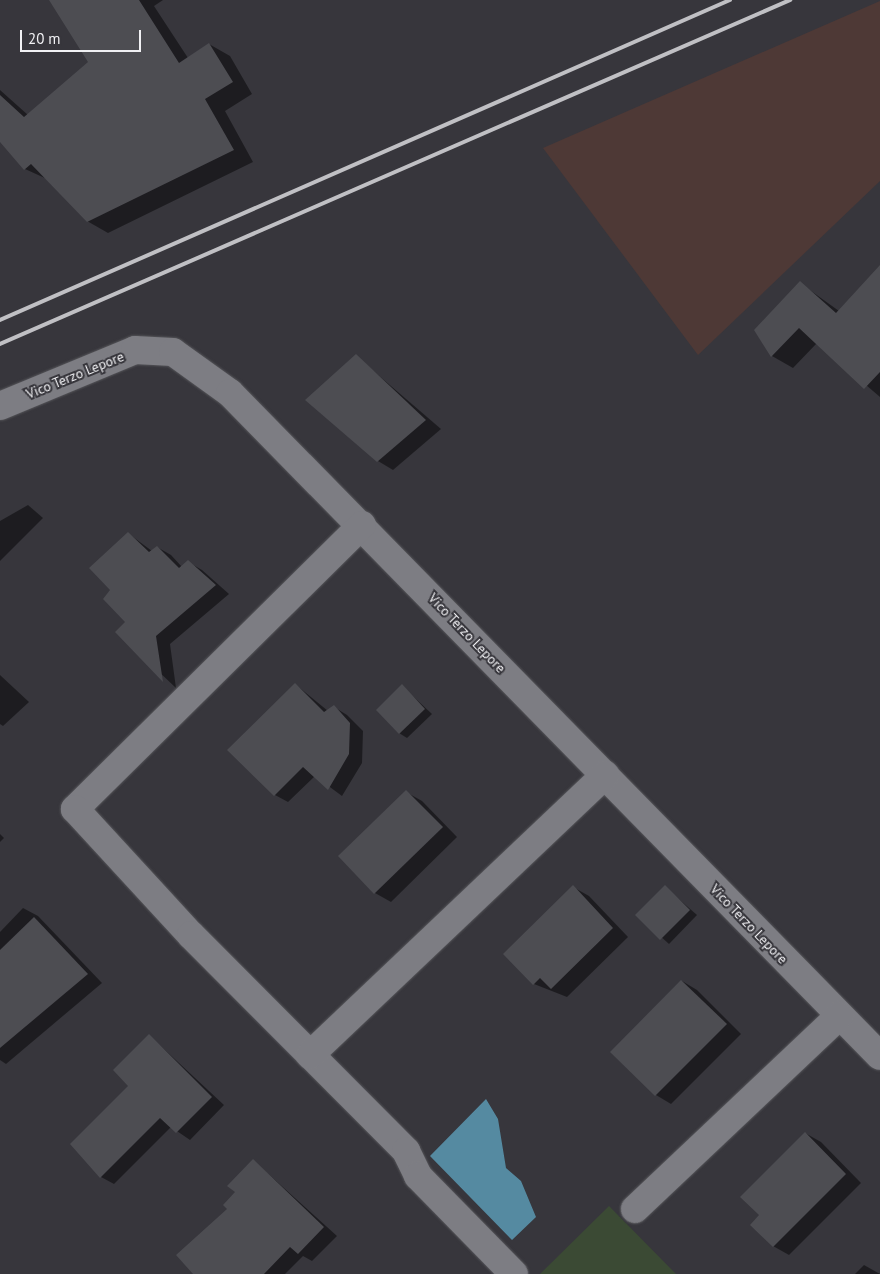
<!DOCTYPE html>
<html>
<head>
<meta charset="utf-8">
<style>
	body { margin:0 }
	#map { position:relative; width:880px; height:1274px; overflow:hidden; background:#37363c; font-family:"PT Sans",sans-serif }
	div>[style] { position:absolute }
	.industrial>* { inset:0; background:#4e3936 }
	.green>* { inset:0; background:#3b4a34 }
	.water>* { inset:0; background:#558aa1 }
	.shadow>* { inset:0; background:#0007 }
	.building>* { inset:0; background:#4d4d52 }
	.roads { filter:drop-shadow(0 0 1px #555559) drop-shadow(0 0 1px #555559) }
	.street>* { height:28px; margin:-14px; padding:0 14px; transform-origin:14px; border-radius:14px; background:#7d7d83 }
	.rail>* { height:4px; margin:-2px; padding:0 2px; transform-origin:2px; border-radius:2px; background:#c0c0c4 }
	span { translate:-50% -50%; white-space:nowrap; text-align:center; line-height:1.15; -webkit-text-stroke:4px #37363c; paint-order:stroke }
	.street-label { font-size:14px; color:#f1f1f4 }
	.scale { position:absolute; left:20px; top:30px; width:121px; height:22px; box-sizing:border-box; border:2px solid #f1f1f4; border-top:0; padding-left:6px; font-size:15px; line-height:18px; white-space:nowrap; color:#f1f1f4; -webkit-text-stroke:4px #37363c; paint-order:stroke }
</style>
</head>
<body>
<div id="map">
	<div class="industrial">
		<div style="clip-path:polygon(880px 1px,880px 181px,698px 355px,543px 148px)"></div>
	</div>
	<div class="green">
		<div style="clip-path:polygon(609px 1206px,676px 1274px,540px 1274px)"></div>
	</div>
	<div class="water">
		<div style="clip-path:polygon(486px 1099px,498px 1119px,506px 1168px,521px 1181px,536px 1217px,512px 1240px,430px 1156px)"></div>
	</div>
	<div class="shadow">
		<div style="clip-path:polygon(66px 0,163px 0,154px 6px,188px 58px,209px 44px,230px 56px,252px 94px,225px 111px,253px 162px,108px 233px,87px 221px,47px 179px,25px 169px,0 140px,0 90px,28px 115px,90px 62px)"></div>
		<div style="clip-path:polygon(880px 267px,880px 397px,817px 343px,793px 368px,772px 356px,800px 283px,839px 311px)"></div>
		<div style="clip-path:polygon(356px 356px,441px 429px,393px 470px,378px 461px)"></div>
		<div style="clip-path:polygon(28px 505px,43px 518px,0 561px,0 521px)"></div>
		<div style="clip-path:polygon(129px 534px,152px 551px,157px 547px,171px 555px,182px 567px,188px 562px,202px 570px,229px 594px,170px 644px,176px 688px,117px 632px,127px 622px,112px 590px)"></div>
		<div style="clip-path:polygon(0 675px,29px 702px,3px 726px,0 724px)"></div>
		<div style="clip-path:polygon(295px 684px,328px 711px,334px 707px,347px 715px,363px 731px,362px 763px,342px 796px,315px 776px,288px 802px,275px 795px)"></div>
		<div style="clip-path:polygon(402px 686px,432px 714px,407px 738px,399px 733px)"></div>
		<div style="clip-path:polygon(406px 792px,422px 801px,457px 837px,391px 902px,375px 893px)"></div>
		<div style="clip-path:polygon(0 834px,4px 838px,0 842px)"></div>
		<div style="clip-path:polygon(573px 887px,589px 896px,628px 937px,567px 997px,534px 984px)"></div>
		<div style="clip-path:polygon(665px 887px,697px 915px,669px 944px,637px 915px)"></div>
		<div style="clip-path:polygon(23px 908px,38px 916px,102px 983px,6px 1064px,0 1060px,0 932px)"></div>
		<div style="clip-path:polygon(682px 981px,697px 990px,741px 1034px,671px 1104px,656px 1095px,612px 1052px)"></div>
		<div style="clip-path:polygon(149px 1035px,224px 1105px,190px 1140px,171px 1127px,114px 1184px,101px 1177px)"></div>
		<div style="clip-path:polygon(805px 1133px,821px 1142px,861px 1183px,789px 1255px,773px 1246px,761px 1215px)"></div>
		<div style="clip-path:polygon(253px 1160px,337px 1236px,312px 1261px,303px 1256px,285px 1274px,195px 1274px)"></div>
		<div style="clip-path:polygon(864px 1265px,880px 1274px,855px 1274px)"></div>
	</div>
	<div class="building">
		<div style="clip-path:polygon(49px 0,139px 0,179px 63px,209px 43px,233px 82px,205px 99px,234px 150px,87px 222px,31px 164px,24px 170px,0 142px,0 95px,24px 117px,88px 62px)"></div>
		<div style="clip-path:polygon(880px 265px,880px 372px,864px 389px,799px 328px,771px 357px,754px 330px,800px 281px,836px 313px)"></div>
		<div style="clip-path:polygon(356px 354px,426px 420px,377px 462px,305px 400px)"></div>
		<div style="clip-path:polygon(128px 532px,149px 552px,157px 546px,179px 568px,188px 560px,216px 585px,156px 636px,163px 682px,115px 632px,125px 622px,103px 599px,110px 590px,89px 568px)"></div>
		<div style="clip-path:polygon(295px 683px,324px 712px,334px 705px,350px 723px,349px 754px,328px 790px,303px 767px,274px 796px,227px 750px)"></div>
		<div style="clip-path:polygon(402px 684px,425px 709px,399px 734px,376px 710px)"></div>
		<div style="clip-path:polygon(406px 790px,443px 827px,374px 894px,338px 856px)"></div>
		<div style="clip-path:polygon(573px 885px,613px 928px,551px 989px,540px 978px,533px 985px,503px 954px)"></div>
		<div style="clip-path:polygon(665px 885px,690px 910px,660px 940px,635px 915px)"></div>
		<div style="clip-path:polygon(34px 917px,88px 974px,0 1048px,0 950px)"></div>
		<div style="clip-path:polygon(681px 980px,727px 1024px,655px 1096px,610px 1052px)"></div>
		<div style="clip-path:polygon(149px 1034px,212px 1097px,176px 1133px,160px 1118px,100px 1178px,70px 1144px,128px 1086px,113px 1070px)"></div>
		<div style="clip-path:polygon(805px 1132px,846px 1174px,773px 1247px,750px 1225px,759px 1215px,740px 1197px)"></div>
		<div style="clip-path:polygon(253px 1159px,324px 1227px,298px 1254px,290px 1247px,264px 1274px,193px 1274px,176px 1255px,227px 1209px,223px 1205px,235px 1192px,227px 1186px)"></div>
	</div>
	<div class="roads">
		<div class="street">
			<div style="left:0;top:406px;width:146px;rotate:-22.5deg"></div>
			<div style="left:135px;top:350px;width:38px;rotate:3deg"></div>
			<div style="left:173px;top:352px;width:70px;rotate:35.7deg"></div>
			<div style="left:230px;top:393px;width:928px;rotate:45.57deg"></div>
			<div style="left:362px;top:525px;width:404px;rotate:135.3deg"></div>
			<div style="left:75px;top:809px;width:171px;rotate:47.4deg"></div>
			<div style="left:191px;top:935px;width:305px;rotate:45.1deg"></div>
			<div style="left:406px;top:1151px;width:28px;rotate:64deg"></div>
			<div style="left:418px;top:1176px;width:137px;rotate:45.6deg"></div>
			<div style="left:310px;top:1055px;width:407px;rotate:-43.5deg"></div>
			<div style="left:635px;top:1209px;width:281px;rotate:-43.4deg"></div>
		</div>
	</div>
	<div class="rail">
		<div style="left:0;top:320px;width:797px;rotate:-23.67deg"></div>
		<div style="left:0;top:344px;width:862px;rotate:-23.53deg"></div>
	</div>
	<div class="street-label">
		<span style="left:75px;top:375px;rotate:-22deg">Vico Terzo Lepore</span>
		<span style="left:467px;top:633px;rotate:46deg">Vico Terzo Lepore</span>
		<span style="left:749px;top:924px;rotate:46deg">Vico Terzo Lepore</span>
	</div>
	<div class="scale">20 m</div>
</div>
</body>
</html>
